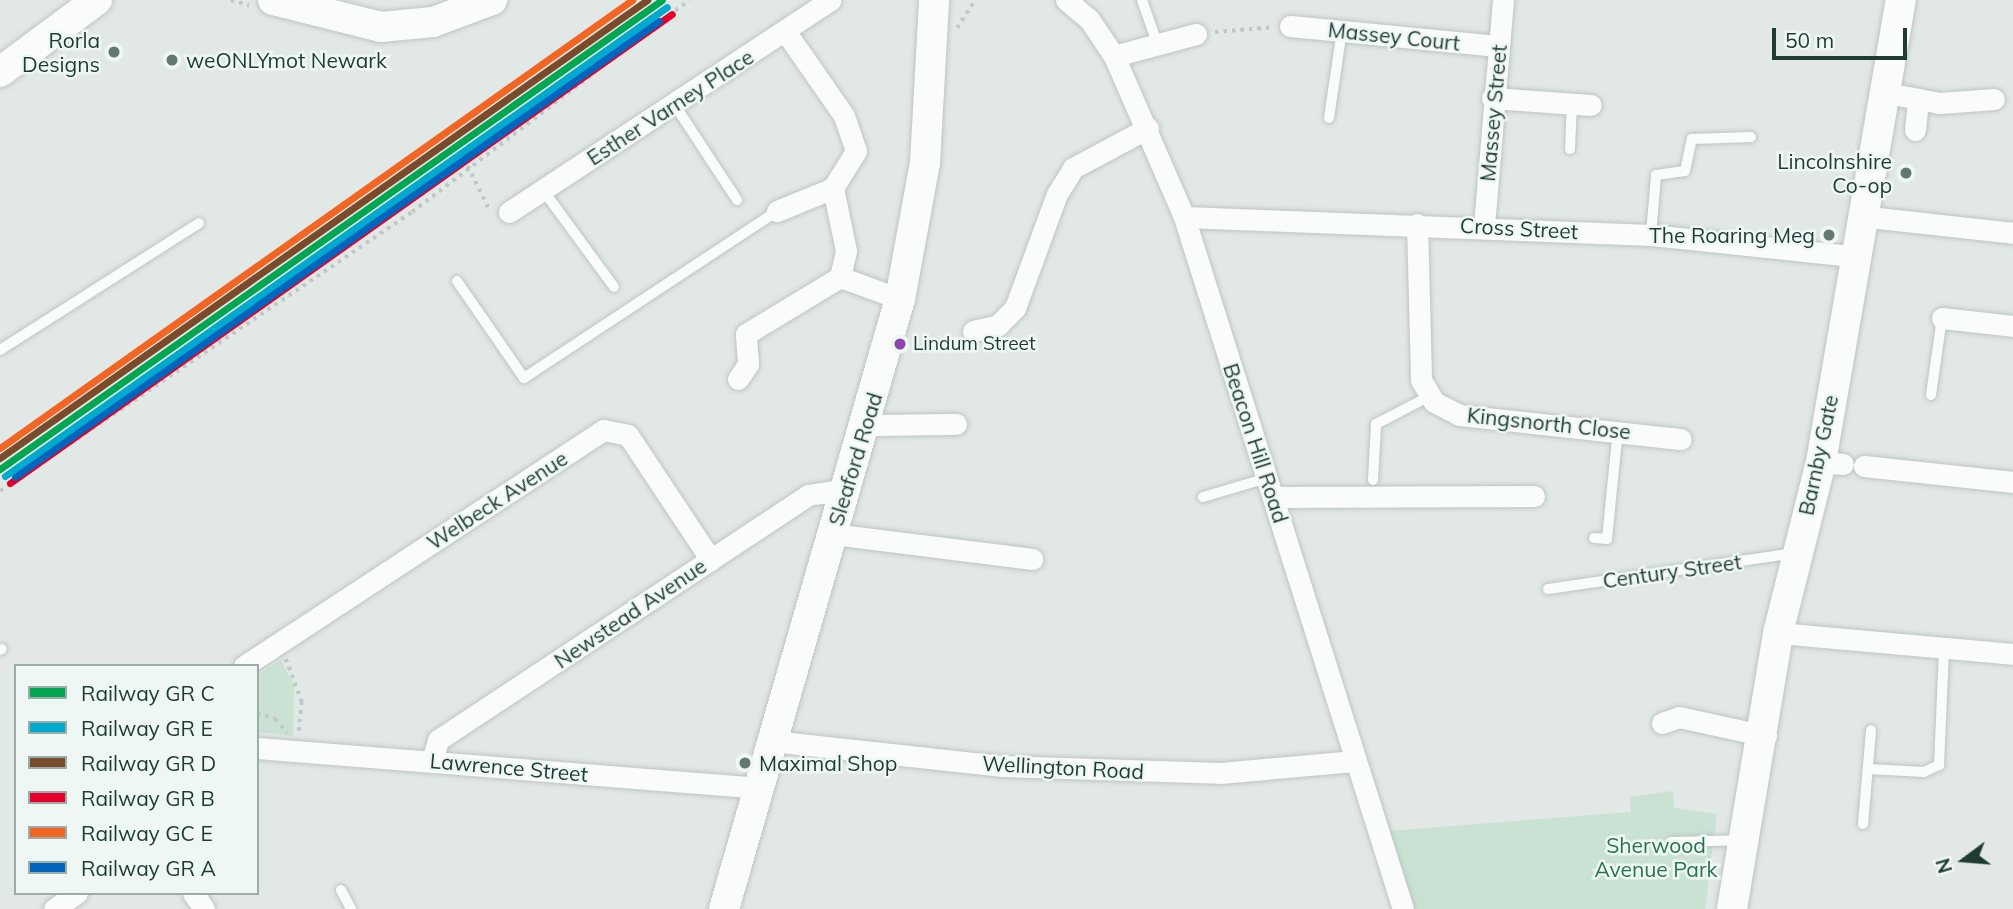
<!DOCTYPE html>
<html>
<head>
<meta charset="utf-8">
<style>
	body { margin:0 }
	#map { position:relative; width:2013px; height:909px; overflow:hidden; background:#e1e8e5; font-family:Mulish,sans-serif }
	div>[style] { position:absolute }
	.green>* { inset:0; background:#c9e2d3 }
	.path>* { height:3.5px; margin-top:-1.75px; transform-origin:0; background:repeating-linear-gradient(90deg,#bfc8c6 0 3.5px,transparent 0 8.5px) }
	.roads { filter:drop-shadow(0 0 2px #bec5c2) drop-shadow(0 0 2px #bec5c2) }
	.lane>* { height:10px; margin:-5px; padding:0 5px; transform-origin:5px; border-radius:5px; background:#fafcfb }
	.street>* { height:21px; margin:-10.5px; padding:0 10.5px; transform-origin:10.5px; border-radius:10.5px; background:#fafcfb }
	.secondary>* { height:30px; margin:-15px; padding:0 15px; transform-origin:15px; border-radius:15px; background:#fafcfb }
	.rail-1>* { height:7px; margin:-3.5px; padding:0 3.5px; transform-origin:3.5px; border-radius:3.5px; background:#00a651 }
	.rail-2>* { height:7px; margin:-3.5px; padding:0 3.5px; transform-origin:3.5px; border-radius:3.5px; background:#00a9ce }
	.rail-3>* { height:7px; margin:-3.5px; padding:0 3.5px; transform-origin:3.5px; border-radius:3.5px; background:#7a4b2a }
	.rail-4>* { height:7px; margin:-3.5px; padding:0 3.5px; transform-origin:3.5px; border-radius:3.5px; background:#e4002b }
	.rail-5>* { height:7px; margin:-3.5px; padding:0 3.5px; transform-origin:3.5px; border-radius:3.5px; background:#f26522 }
	.rail-6>* { height:7px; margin:-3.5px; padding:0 3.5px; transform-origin:3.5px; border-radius:3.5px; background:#0065bd }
	.dots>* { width:19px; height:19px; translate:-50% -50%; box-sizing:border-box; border:4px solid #eff7f4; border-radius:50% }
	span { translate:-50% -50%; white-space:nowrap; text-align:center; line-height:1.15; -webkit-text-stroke:5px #eff7f4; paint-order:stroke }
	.bus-label { font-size:19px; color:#1f3b36 }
	.left { translate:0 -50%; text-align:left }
	.street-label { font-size:21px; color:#1f3b36 }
	.poi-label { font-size:21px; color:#1f3b36 }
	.right { translate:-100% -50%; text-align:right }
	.park-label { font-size:21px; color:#27744c }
	.legend { position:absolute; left:14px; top:664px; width:245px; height:231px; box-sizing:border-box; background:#eff7f4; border:2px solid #9caca8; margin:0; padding:9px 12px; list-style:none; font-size:21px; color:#1f3b36 }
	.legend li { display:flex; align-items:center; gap:14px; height:35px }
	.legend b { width:35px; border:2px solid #9caca8 }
	.north { position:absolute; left:1929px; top:825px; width:70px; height:70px; -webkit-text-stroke:5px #eff7f4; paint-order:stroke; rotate:254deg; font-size:19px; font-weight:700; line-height:28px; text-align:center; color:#1f3b36 }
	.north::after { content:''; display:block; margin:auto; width:24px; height:32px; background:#1f3b36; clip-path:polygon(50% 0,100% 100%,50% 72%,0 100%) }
	.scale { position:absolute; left:1772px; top:28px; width:135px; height:32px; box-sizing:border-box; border:4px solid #1f3b36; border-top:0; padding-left:9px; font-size:21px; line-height:24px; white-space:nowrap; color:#1f3b36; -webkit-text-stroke:5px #eff7f4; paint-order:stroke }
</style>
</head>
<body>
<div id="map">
	<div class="green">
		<div style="clip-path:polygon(281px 660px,294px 685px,293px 736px,257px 732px,257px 676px)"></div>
		<div style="clip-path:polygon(1673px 791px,1674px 808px,1717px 814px,1705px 909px,1415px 909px,1388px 831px,1631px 812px,1630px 797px)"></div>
	</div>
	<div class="path">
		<div style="left:231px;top:0;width:19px;rotate:16deg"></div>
		<div style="left:957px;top:28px;width:33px;rotate:-57deg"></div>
		<div style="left:1215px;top:32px;width:59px;rotate:-4.8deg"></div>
		<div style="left:468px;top:166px;width:50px;rotate:63.9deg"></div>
		<div style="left:0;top:491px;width:498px;rotate:-34.1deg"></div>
		<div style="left:412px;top:212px;width:349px;rotate:-37.4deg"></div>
		<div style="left:286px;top:659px;width:46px;rotate:69.6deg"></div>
		<div style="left:302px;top:702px;width:30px;rotate:96deg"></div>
		<div style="left:257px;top:713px;width:20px;rotate:18deg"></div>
		<div style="left:276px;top:719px;width:18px;rotate:52deg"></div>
	</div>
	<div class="roads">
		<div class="lane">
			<div style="left:1142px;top:0;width:46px;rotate:70.8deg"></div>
			<div style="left:674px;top:104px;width:115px;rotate:56.7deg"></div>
			<div style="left:1329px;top:118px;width:89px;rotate:-81.6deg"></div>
			<div style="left:1570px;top:149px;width:45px;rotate:-87.5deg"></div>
			<div style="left:543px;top:190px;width:120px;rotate:53.8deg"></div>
			<div style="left:1651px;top:235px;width:60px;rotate:-85.2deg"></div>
			<div style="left:1656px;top:175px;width:29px;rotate:-8deg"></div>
			<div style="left:1685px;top:171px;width:33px;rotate:-78deg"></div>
			<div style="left:1692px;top:139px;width:59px;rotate:-1.9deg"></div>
			<div style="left:457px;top:281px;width:118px;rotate:55.4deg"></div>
			<div style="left:524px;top:378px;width:303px;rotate:-33.4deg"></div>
			<div style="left:0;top:350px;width:236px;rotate:-32.5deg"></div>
			<div style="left:1931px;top:395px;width:78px;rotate:-81.9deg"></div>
			<div style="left:1373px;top:480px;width:56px;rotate:-86.9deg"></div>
			<div style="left:1376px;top:424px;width:61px;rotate:-27.4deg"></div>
			<div style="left:1203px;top:497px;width:67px;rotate:-16.5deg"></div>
			<div style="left:1594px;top:538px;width:13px;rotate:4deg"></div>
			<div style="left:1607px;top:539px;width:111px;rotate:-84.3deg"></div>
			<div style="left:1548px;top:589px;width:250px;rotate:-8.3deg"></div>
			<div style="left:0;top:650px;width:2px;rotate:-27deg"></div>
			<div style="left:1869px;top:769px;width:55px;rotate:3.1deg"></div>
			<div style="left:1924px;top:772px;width:17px;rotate:-25deg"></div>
			<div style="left:1939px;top:765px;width:116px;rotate:-87.5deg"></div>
			<div style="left:1863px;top:824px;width:94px;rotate:-85.1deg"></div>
			<div style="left:1671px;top:842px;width:71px;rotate:-1.6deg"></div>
			<div style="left:341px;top:890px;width:21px;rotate:62deg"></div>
		</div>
		<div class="street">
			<div style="left:1066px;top:0;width:30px;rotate:40deg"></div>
			<div style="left:1089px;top:19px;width:45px;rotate:56deg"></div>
			<div style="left:1114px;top:56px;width:176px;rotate:66.5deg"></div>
			<div style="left:1184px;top:217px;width:726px;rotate:72.44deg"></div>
			<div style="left:1290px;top:26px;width:209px;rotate:5.5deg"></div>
			<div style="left:785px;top:31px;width:103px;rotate:55.2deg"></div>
			<div style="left:844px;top:116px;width:37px;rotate:71deg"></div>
			<div style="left:856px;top:151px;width:44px;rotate:121.9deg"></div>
			<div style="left:1114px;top:56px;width:85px;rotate:-15deg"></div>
			<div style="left:1882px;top:92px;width:59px;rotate:10.7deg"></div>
			<div style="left:1940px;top:103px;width:54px;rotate:-4.2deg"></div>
			<div style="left:1492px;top:98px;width:99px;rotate:4deg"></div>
			<div style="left:1915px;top:130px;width:31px;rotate:-84deg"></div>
			<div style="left:777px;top:211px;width:61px;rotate:-22.3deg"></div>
			<div style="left:833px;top:188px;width:64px;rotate:78.3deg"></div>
			<div style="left:846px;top:251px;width:27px;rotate:103deg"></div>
			<div style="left:840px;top:277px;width:64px;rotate:20.1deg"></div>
			<div style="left:509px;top:212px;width:385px;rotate:-33.4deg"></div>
			<div style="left:1860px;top:216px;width:154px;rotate:6.3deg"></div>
			<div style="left:1184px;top:217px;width:467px;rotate:2.2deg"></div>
			<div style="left:1651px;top:235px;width:202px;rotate:6deg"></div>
			<div style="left:1417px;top:224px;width:156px;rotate:88.5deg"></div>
			<div style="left:1421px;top:380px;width:26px;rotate:59deg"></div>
			<div style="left:1434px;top:402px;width:28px;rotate:27deg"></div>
			<div style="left:1459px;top:415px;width:223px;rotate:6.2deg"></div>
			<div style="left:1484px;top:226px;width:227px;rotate:-85.2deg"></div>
			<div style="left:1942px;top:318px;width:71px;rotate:6.4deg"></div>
			<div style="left:973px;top:331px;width:26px;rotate:-13deg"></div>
			<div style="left:998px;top:325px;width:24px;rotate:-45deg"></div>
			<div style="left:1015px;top:308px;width:121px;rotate:-69.8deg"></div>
			<div style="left:1057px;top:194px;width:31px;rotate:-58deg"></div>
			<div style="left:1073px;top:168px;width:85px;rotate:-28.1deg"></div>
			<div style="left:738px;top:379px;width:18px;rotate:-56deg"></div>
			<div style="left:748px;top:364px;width:30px;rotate:-94deg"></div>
			<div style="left:746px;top:334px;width:110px;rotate:-31.2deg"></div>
			<div style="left:868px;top:425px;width:88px;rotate:-0.7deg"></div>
			<div style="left:1821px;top:462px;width:22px;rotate:5deg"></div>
			<div style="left:1864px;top:466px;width:150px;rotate:6.1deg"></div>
			<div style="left:1274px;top:497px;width:260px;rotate:-0.2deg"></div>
			<div style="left:832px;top:534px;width:202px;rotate:7.1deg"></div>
			<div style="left:1778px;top:633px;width:236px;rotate:5.1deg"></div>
			<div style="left:244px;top:666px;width:430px;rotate:-33.3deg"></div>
			<div style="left:603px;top:430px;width:25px;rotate:11deg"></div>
			<div style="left:628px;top:435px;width:150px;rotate:56.4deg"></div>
			<div style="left:1662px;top:723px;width:18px;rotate:-19deg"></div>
			<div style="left:1679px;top:717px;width:89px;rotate:12.3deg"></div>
			<div style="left:772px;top:741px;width:230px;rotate:6.2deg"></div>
			<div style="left:1001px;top:766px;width:219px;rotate:1.8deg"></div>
			<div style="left:1220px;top:773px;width:135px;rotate:-5.1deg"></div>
			<div style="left:257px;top:748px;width:505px;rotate:4.55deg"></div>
			<div style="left:432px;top:761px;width:22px;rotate:-74deg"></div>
			<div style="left:438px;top:740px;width:444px;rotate:-33.5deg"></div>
			<div style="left:808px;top:495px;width:38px;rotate:-9deg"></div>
			<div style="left:193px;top:893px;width:19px;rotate:55deg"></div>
			<div style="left:54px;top:909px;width:28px;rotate:-35deg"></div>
		</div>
		<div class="secondary">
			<div style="left:273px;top:0;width:111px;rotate:14deg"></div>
			<div style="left:381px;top:27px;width:52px;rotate:-5.5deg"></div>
			<div style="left:433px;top:22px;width:63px;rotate:-20.4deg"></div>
			<div style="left:0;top:72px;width:121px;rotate:-36.6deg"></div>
			<div style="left:724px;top:909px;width:635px;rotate:-73.91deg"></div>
			<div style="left:900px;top:299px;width:138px;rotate:-79.6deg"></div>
			<div style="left:925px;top:163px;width:163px;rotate:-86.8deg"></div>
			<div style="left:1732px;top:909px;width:280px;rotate:-80.5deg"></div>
			<div style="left:1778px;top:633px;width:176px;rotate:-75.9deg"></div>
			<div style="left:1821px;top:462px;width:469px;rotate:-80.2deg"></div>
		</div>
	</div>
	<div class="rail-1">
		<div style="left:0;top:469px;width:811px;rotate:-35.32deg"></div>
	</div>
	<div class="rail-2">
		<div style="left:5px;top:476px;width:811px;rotate:-35.32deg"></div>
	</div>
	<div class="rail-3">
		<div style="left:0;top:458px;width:793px;rotate:-35.29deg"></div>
	</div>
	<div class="rail-4">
		<div style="left:10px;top:483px;width:811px;rotate:-35.32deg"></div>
	</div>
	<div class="rail-5">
		<div style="left:0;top:448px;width:775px;rotate:-35.33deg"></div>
	</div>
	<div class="rail-6">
		<div style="left:15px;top:477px;width:789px;rotate:-35.3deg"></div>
	</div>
	<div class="dots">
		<div style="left:114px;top:52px;background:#637873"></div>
		<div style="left:172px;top:60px;background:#637873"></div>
		<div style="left:1906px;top:173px;background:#637873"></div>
		<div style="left:1829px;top:235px;background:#637873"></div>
		<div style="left:900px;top:344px;background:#8e44ad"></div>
		<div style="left:745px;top:763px;background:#637873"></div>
	</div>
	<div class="bus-label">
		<span class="left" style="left:913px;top:344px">Lindum Street</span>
	</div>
	<div class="street-label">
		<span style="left:1394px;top:36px;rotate:6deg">Massey Court</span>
		<span style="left:670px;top:107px;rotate:-33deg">Esther Varney Place</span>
		<span style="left:1493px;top:113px;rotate:-85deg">Massey Street</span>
		<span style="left:1519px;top:228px;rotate:3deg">Cross Street</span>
		<span style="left:1549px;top:423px;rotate:6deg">Kingsnorth Close</span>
		<span style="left:1256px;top:443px;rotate:72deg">Beacon Hill Road</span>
		<span style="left:1818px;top:455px;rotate:-78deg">Barnby Gate</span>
		<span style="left:855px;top:459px;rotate:-73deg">Sleaford Road</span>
		<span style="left:497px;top:500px;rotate:-33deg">Welbeck Avenue</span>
		<span style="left:1672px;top:571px;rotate:-8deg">Century Street</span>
		<span style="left:630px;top:613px;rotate:-34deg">Newstead Avenue</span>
		<span style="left:509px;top:767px;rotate:5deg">Lawrence Street</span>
		<span style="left:1063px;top:767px;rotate:3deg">Wellington Road</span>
	</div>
	<div class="poi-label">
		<span class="right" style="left:100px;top:52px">Rorla<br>Designs</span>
		<span class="left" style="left:186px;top:60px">weONLYmot Newark</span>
		<span class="right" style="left:1892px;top:173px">Lincolnshire<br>Co-op</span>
		<span class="right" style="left:1815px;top:235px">The Roaring Meg</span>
		<span class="left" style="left:759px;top:763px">Maximal Shop</span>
	</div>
	<div class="park-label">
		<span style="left:1656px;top:857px">Sherwood<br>Avenue Park</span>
	</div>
	<ul class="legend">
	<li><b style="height:9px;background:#00a651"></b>Railway GR C</li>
	<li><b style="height:9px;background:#00a9ce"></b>Railway GR E</li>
	<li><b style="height:9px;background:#7a4b2a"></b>Railway GR D</li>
	<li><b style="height:9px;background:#e4002b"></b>Railway GR B</li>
	<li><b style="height:9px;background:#f26522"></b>Railway GC E</li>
	<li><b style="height:9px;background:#0065bd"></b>Railway GR A</li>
	</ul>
	<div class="north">N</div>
	<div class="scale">50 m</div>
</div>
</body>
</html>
